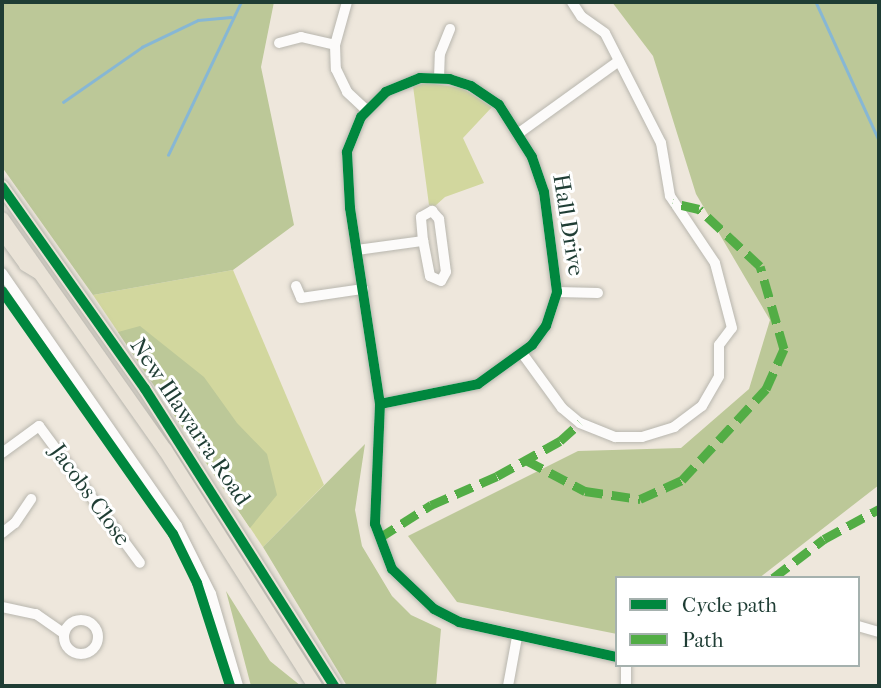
<!DOCTYPE html>
<html>
<head>
<meta charset="utf-8">
<style>
	body { margin:0 }
	#map { position:relative; width:881px; height:688px; overflow:hidden; background:#eee7dc; font-family:"IM FELL French Canon",serif }
	div>[style] { position:absolute }
	.green>* { inset:0; background:#d2d79e }
	.forest>* { inset:0; background:#bcc898 }
	.stream>* { height:2.5px; margin:-1.25px; padding:0 1.25px; transform-origin:1.25px; border-radius:1.25px; background:#87b7d4 }
	.roads { filter:drop-shadow(0 0 2px #b8b6ae) drop-shadow(0 0 2px #b8b6ae) }
	.minor>* { height:10px; margin:-5px; padding:0 5px; transform-origin:5px; border-radius:5px; background:#fcfbfa }
	.minor>.ring { margin:-5px; padding:0; box-sizing:content-box; background:none; border:10px solid #fcfbfa; border-radius:50% }
	.major>* { height:12px; margin:-6px; padding:0 6px; transform-origin:6px; border-radius:6px; background:#eae3d7 }
	.highway>* { height:14px; margin:-7px; padding:0 7px; transform-origin:7px; border-radius:7px; background:#eae3d7 }
	.quiet>* { height:9px; margin-top:-4.5px; transform-origin:0; background:repeating-linear-gradient(90deg,#52ad45 0 18px,transparent 0 27px) }
	.cycleway>* { height:10px; margin:-5px; padding:0 5px; transform-origin:5px; border-radius:5px; background:#00873e }
	span { translate:-50% -50%; white-space:nowrap; text-align:center; line-height:1.15; -webkit-text-stroke:6px #fff; paint-order:stroke }
	.street-label { font-size:23px; color:#1f3d34 }
	.frame { position:absolute; inset:0; border:4px solid #1f3d34; pointer-events:none }
	.legend { position:absolute; left:615px; top:576px; width:245px; height:91px; box-sizing:border-box; background:#fff; border:2px solid #a5b1ae; margin:0; padding:9px 12px; list-style:none; font-size:21px; color:#1f3d34 }
	.legend li { display:flex; align-items:center; gap:14px; height:35px }
	.legend b { width:35px; border:2px solid #a5b1ae }
</style>
</head>
<body>
<div id="map">
	<div class="green">
		<div style="clip-path:polygon(427px 83px,462px 88px,492px 107px,463px 138px,484px 183px,445px 197px,435px 206px,429px 205px,413px 86px)"></div>
		<div style="clip-path:polygon(233px 270px,324px 485px,263px 547px,93px 295px)"></div>
	</div>
	<div class="forest">
		<div style="clip-path:polygon(2px 2px,274px 2px,261px 67px,294px 225px,233px 270px,93px 295px,2px 167px)"></div>
		<div style="clip-path:polygon(612px 2px,879px 2px,879px 485px,759px 578px,617px 578px,617px 634px,457px 602px,408px 536px,578px 451px,681px 448px,749px 389px,770px 320px,696px 194px,653px 56px)"></div>
		<div style="clip-path:polygon(140px 326px,204px 377px,237px 423px,267px 454px,277px 495px,250px 528px,118px 332px)"></div>
		<div style="clip-path:polygon(365px 444px,355px 510px,362px 546px,392px 596px,411px 615px,441px 629px,436px 686px,347px 686px,263px 547px)"></div>
		<div style="clip-path:polygon(226px 591px,270px 661px,301px 686px,251px 686px)"></div>
	</div>
	<div class="stream">
		<div style="left:816px;top:2px;width:152px;rotate:65.5deg"></div>
		<div style="left:63px;top:102px;width:96px;rotate:-34.8deg"></div>
		<div style="left:142px;top:47px;width:62px;rotate:-25.7deg"></div>
		<div style="left:198px;top:20px;width:33px;rotate:-5deg"></div>
		<div style="left:168px;top:155px;width:170px;rotate:-64.5deg"></div>
	</div>
	<div class="roads">
		<div class="minor">
			<div style="left:347px;top:2px;width:45px;rotate:105.6deg"></div>
			<div style="left:335px;top:45px;width:24px;rotate:88deg"></div>
			<div style="left:336px;top:69px;width:25px;rotate:64deg"></div>
			<div style="left:347px;top:92px;width:26px;rotate:43deg"></div>
			<div style="left:279px;top:43px;width:23px;rotate:-15deg"></div>
			<div style="left:301px;top:37px;width:35px;rotate:13deg"></div>
			<div style="left:439px;top:78px;width:24px;rotate:-88deg"></div>
			<div style="left:440px;top:54px;width:27px;rotate:-68deg"></div>
			<div style="left:519px;top:133px;width:123px;rotate:-35.8deg"></div>
			<div style="left:357px;top:250px;width:67px;rotate:-7.8deg"></div>
			<div style="left:423px;top:241px;width:24px;rotate:-95deg"></div>
			<div style="left:421px;top:217px;width:13px;rotate:-29deg"></div>
			<div style="left:432px;top:211px;width:11px;rotate:49deg"></div>
			<div style="left:439px;top:219px;width:53px;rotate:82.5deg"></div>
			<div style="left:446px;top:272px;width:10px;rotate:119deg"></div>
			<div style="left:441px;top:281px;width:12px;rotate:-156deg"></div>
			<div style="left:430px;top:276px;width:36px;rotate:-101deg"></div>
			<div style="left:2px;top:273px;width:308px;rotate:55.3deg"></div>
			<div style="left:177px;top:526px;width:76px;rotate:63.4deg"></div>
			<div style="left:211px;top:594px;width:96px;rotate:73.6deg"></div>
			<div style="left:296px;top:286px;width:13px;rotate:67deg"></div>
			<div style="left:301px;top:298px;width:63px;rotate:-8.3deg"></div>
			<div style="left:557px;top:292px;width:41px;rotate:1.4deg"></div>
			<div style="left:522px;top:353px;width:68px;rotate:54deg"></div>
			<div style="left:562px;top:408px;width:23px;rotate:40deg"></div>
			<div style="left:580px;top:423px;width:38px;rotate:22deg"></div>
			<div style="left:615px;top:437px;width:27px"></div>
			<div style="left:642px;top:437px;width:34px;rotate:-17deg"></div>
			<div style="left:674px;top:427px;width:35px;rotate:-37deg"></div>
			<div style="left:702px;top:406px;width:34px;rotate:-60deg"></div>
			<div style="left:719px;top:376px;width:31px;rotate:-90deg"></div>
			<div style="left:719px;top:345px;width:21px;rotate:-53deg"></div>
			<div style="left:732px;top:328px;width:67px;rotate:-104.7deg"></div>
			<div style="left:715px;top:263px;width:81px;rotate:-123.9deg"></div>
			<div style="left:670px;top:196px;width:54px;rotate:-99.6deg"></div>
			<div style="left:661px;top:143px;width:123px;rotate:-117deg"></div>
			<div style="left:605px;top:33px;width:29px;rotate:-145deg"></div>
			<div style="left:581px;top:16px;width:17px;rotate:-123deg"></div>
			<div style="left:380px;top:404px;width:100px;rotate:-11.5deg"></div>
			<div style="left:478px;top:384px;width:67px;rotate:-35.8deg"></div>
			<div style="left:532px;top:345px;width:24px;rotate:-54deg"></div>
			<div style="left:546px;top:326px;width:36px;rotate:-72deg"></div>
			<div style="left:557px;top:292px;width:101px;rotate:-97.4deg"></div>
			<div style="left:544px;top:192px;width:37px;rotate:-109deg"></div>
			<div style="left:532px;top:157px;width:62px;rotate:-122.4deg"></div>
			<div style="left:499px;top:105px;width:34px;rotate:-146deg"></div>
			<div style="left:471px;top:86px;width:22px;rotate:-162deg"></div>
			<div style="left:450px;top:79px;width:30px;rotate:-178deg"></div>
			<div style="left:420px;top:78px;width:37px;rotate:158deg"></div>
			<div style="left:386px;top:92px;width:35px;rotate:135deg"></div>
			<div style="left:361px;top:117px;width:38px;rotate:112deg"></div>
			<div style="left:347px;top:152px;width:56px;rotate:86.9deg"></div>
			<div style="left:350px;top:208px;width:198px;rotate:81.3deg"></div>
			<div style="left:380px;top:404px;width:120px;rotate:92.4deg"></div>
			<div style="left:375px;top:524px;width:48px;rotate:69.3deg"></div>
			<div style="left:392px;top:569px;width:58px;rotate:43.6deg"></div>
			<div style="left:434px;top:609px;width:28px;rotate:27deg"></div>
			<div style="left:459px;top:622px;width:162px;rotate:12.5deg"></div>
			<div style="left:2px;top:453px;width:46px;rotate:-36.1deg"></div>
			<div style="left:39px;top:426px;width:170px;rotate:53.6deg"></div>
			<div style="left:2px;top:533px;width:16px;rotate:-38deg"></div>
			<div style="left:15px;top:523px;width:29px;rotate:-56deg"></div>
			<div style="left:2px;top:607px;width:35px;rotate:12deg"></div>
			<div style="left:36px;top:614px;width:33px;rotate:35deg"></div>
			<div class="ring" style="left:64px;top:620px;width:24px;height:24px"></div>
			<div style="left:858px;top:626px;width:22px;rotate:16deg"></div>
			<div style="left:508px;top:686px;width:50px;rotate:-79.6deg"></div>
			<div style="left:626px;top:686px;width:21px;rotate:-90deg"></div>
		</div>
		<div class="major">
			<div style="left:2px;top:233px;width:39px;rotate:54deg"></div>
			<div style="left:25px;top:265px;width:17px;rotate:31deg"></div>
		</div>
		<div class="highway">
			<div style="left:2px;top:187px;width:247px;rotate:54.7deg"></div>
			<div style="left:145px;top:389px;width:352px;rotate:57.5deg"></div>
			<div style="left:2px;top:219px;width:283px;rotate:54.8deg"></div>
			<div style="left:165px;top:450px;width:280px;rotate:57.6deg"></div>
		</div>
	</div>
	<div class="quiet">
		<div style="left:526px;top:460px;width:67px;rotate:27.7deg"></div>
		<div style="left:585px;top:491px;width:56px;rotate:8.3deg"></div>
		<div style="left:640px;top:499px;width:46px;rotate:-24.3deg"></div>
		<div style="left:682px;top:480px;width:124px;rotate:-47.3deg"></div>
		<div style="left:766px;top:389px;width:44px;rotate:-65.8deg"></div>
		<div style="left:784px;top:349px;width:86px;rotate:-106.1deg"></div>
		<div style="left:760px;top:266px;width:83px;rotate:-136.9deg"></div>
		<div style="left:699px;top:209px;width:27px;rotate:-167deg"></div>
		<div style="left:379px;top:538px;width:62px;rotate:-32.4deg"></div>
		<div style="left:431px;top:505px;width:72px;rotate:-23.7deg"></div>
		<div style="left:497px;top:476px;width:72px;rotate:-29.1deg"></div>
		<div style="left:560px;top:441px;width:27px;rotate:-42deg"></div>
		<div style="left:773px;top:578px;width:64px;rotate:-37.4deg"></div>
		<div style="left:824px;top:539px;width:63px;rotate:-28.6deg"></div>
	</div>
	<div class="cycleway">
		<div style="left:2px;top:187px;width:247px;rotate:54.7deg"></div>
		<div style="left:145px;top:389px;width:352px;rotate:57.5deg"></div>
		<div style="left:2px;top:291px;width:297px;rotate:54.9deg"></div>
		<div style="left:173px;top:534px;width:55px;rotate:63.9deg"></div>
		<div style="left:197px;top:583px;width:108px;rotate:72.2deg"></div>
		<div style="left:380px;top:404px;width:100px;rotate:-11.5deg"></div>
		<div style="left:478px;top:384px;width:67px;rotate:-35.8deg"></div>
		<div style="left:532px;top:345px;width:24px;rotate:-54deg"></div>
		<div style="left:546px;top:326px;width:36px;rotate:-72deg"></div>
		<div style="left:557px;top:292px;width:101px;rotate:-97.4deg"></div>
		<div style="left:544px;top:192px;width:37px;rotate:-109deg"></div>
		<div style="left:532px;top:157px;width:62px;rotate:-122.4deg"></div>
		<div style="left:499px;top:105px;width:34px;rotate:-146deg"></div>
		<div style="left:471px;top:86px;width:22px;rotate:-162deg"></div>
		<div style="left:450px;top:79px;width:30px;rotate:-178deg"></div>
		<div style="left:420px;top:78px;width:37px;rotate:158deg"></div>
		<div style="left:386px;top:92px;width:35px;rotate:135deg"></div>
		<div style="left:361px;top:117px;width:38px;rotate:112deg"></div>
		<div style="left:347px;top:152px;width:56px;rotate:86.9deg"></div>
		<div style="left:350px;top:208px;width:198px;rotate:81.3deg"></div>
		<div style="left:380px;top:404px;width:120px;rotate:92.4deg"></div>
		<div style="left:375px;top:524px;width:48px;rotate:69.3deg"></div>
		<div style="left:392px;top:569px;width:58px;rotate:43.6deg"></div>
		<div style="left:434px;top:609px;width:28px;rotate:27deg"></div>
		<div style="left:459px;top:622px;width:162px;rotate:12.5deg"></div>
	</div>
	<div class="street-label">
		<span style="left:568px;top:225px;rotate:81deg">Hall Drive</span>
		<span style="left:190px;top:422px;rotate:56deg">New Illawarra Road</span>
		<span style="left:90px;top:495px;rotate:54deg">Jacobs Close</span>
	</div>
	<div class="frame"></div>
	<ul class="legend">
	<li><b style="height:9px;background:#00873e"></b>Cycle path</li>
	<li><b style="height:9px;background:#52ad45"></b>Path</li>
	</ul>
</div>
</body>
</html>
